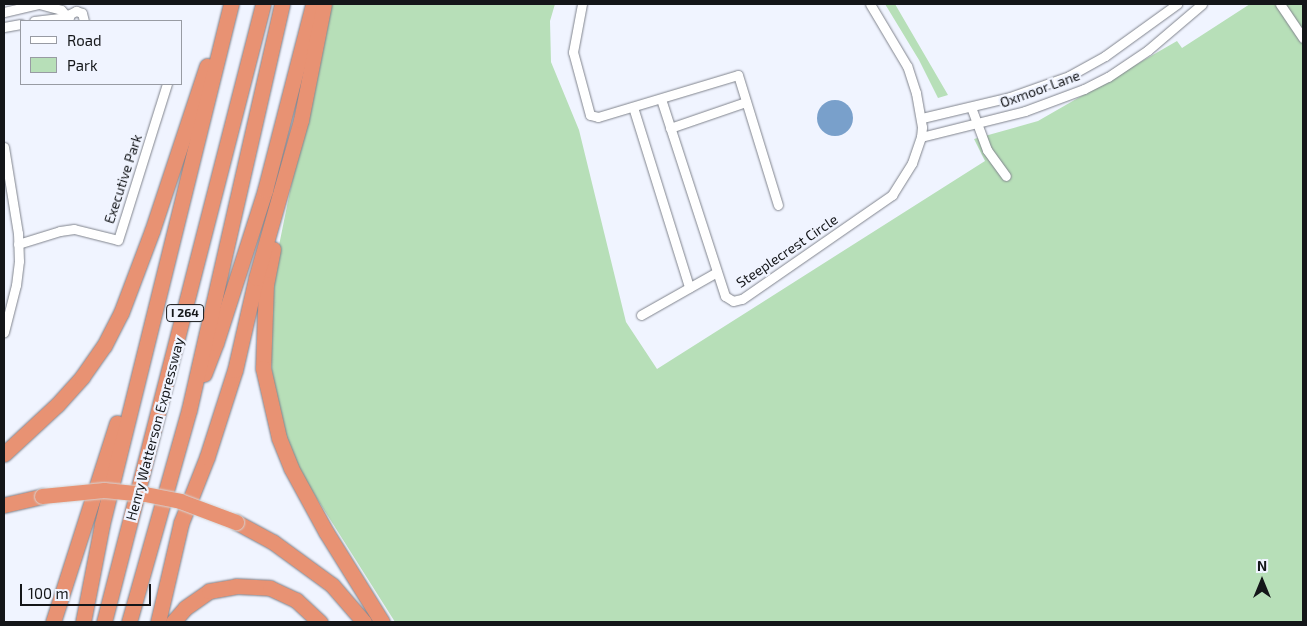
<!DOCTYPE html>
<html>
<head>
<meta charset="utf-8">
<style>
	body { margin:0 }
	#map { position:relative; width:1307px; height:626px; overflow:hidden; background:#f0f4ff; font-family:"Exo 2",sans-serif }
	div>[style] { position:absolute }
	.green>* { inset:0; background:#b7dfb8 }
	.water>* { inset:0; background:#79a0cb }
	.round { border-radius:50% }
	.roads { filter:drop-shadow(0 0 1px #80848d) drop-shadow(0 0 1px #80848d) }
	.minor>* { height:9px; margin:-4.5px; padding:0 4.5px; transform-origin:4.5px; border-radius:4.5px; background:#fff }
	.motorway>* { height:15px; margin:-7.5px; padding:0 7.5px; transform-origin:7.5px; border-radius:7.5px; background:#e89273 }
	.bridges { filter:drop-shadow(0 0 1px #d5d5d6) drop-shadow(0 0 1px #d5d5d6) }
	.motorway-bridge>* { height:15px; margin:-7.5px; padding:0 7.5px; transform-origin:7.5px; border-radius:7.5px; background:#e89273 }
	span { translate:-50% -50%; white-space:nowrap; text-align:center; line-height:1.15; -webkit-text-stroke:4.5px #f0f4ff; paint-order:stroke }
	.shield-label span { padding:1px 4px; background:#f0f4ff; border:1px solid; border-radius:4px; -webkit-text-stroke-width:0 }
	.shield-label { font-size:12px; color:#141619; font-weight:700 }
	.street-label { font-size:14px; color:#141619 }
	.frame { position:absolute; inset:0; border:5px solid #141619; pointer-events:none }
	.legend { position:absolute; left:20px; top:20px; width:162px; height:65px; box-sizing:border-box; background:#f0f4ff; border:1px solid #989ba3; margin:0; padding:6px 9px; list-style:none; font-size:15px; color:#141619 }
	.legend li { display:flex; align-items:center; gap:10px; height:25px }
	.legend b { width:25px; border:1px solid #989ba3 }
	.north { position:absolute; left:1237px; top:556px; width:50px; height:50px; -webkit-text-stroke:4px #f0f4ff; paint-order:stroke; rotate:0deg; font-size:14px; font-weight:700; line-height:20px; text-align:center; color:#141619 }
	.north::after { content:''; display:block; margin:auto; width:18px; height:22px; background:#141619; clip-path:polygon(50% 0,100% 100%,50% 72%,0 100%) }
	.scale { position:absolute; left:20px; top:584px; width:131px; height:22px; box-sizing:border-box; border:2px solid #141619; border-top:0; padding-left:6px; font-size:15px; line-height:18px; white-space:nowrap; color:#141619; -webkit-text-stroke:4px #f0f4ff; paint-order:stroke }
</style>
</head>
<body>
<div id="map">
	<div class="green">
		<div style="clip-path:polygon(328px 4px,555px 4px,550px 21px,551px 62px,579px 130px,626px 322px,657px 369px,985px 161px,974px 139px,1038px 121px,1177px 41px,1182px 48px,1250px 4px,1303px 4px,1303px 622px,395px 622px,302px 475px,282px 425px,273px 383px,270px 348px,273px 275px)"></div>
		<div style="clip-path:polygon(885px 4px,895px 4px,948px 95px,938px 98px,919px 60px)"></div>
	</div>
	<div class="water">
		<div class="round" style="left:817px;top:100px;width:36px;height:36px"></div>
	</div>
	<div class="roads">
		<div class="minor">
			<div style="left:582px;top:4px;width:49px;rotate:100.6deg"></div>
			<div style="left:573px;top:52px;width:65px;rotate:74.9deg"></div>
			<div style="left:590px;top:115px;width:8px;rotate:14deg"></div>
			<div style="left:598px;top:117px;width:146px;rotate:-16.7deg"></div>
			<div style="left:738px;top:75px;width:136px;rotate:72.9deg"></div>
			<div style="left:1280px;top:4px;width:41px;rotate:55.9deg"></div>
			<div style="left:4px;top:12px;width:36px;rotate:-13deg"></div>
			<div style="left:39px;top:4px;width:23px;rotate:15deg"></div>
			<div style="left:61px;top:10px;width:10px;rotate:45deg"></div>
			<div style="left:34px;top:21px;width:34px;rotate:-7deg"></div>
			<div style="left:68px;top:21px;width:7px;rotate:-74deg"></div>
			<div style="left:70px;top:14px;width:7px;rotate:-27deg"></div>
			<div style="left:76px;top:11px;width:6px;rotate:18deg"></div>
			<div style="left:82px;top:13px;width:8px;rotate:76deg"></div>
			<div style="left:4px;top:27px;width:17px;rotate:-10deg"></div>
			<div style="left:661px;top:99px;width:207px;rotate:72deg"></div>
			<div style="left:725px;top:296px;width:9px;rotate:32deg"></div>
			<div style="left:733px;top:301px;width:9px;rotate:-13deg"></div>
			<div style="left:742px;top:299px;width:183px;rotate:-34.7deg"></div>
			<div style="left:892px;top:195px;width:38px;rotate:-58deg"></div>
			<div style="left:912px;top:163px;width:28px;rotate:-71deg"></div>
			<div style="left:921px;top:137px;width:10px;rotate:-84deg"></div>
			<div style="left:922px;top:127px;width:35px;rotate:-100deg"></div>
			<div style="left:916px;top:93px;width:28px;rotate:-108deg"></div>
			<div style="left:907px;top:66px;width:72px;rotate:-120.8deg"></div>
			<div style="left:633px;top:107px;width:189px;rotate:72.7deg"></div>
			<div style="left:971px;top:107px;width:46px;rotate:69.6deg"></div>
			<div style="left:987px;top:150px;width:32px;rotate:54deg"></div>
			<div style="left:922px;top:118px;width:90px;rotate:-13.4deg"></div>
			<div style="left:1010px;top:97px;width:63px;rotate:-19.6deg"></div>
			<div style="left:1069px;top:76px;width:41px;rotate:-29.1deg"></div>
			<div style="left:1105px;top:56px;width:89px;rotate:-35.8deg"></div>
			<div style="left:670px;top:128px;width:80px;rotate:-18.9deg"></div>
			<div style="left:921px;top:137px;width:107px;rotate:-14deg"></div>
			<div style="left:1025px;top:111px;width:63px;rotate:-20.4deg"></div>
			<div style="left:1084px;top:89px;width:27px;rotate:-27deg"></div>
			<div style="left:1108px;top:77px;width:48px;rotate:-34deg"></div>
			<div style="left:1148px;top:50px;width:71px;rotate:-40.4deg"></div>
			<div style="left:4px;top:147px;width:87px;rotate:80.8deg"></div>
			<div style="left:18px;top:233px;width:28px;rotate:88deg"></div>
			<div style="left:19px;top:261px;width:24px;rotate:97deg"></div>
			<div style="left:16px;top:285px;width:49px;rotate:104.3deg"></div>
			<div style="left:18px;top:244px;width:44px;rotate:-17.2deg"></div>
			<div style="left:60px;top:231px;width:14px;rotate:-8deg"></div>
			<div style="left:74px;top:229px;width:45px;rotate:14deg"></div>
			<div style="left:118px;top:240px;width:164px;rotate:-72.6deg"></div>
			<div style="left:641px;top:315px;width:87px;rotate:-29.5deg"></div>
		</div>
		<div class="motorway">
			<div style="left:273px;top:249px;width:36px;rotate:101deg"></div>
			<div style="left:266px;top:284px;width:84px;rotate:92deg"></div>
			<div style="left:263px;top:368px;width:72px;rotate:77.1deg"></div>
			<div style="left:279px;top:438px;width:32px;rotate:68deg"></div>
			<div style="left:291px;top:468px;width:73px;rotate:61.3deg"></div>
			<div style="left:326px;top:532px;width:106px;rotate:58.1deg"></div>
			<div style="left:204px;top:374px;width:33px;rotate:-69deg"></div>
			<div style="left:216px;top:343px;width:161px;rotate:-72.2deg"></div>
			<div style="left:265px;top:190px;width:192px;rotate:-75.5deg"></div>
			<div style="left:4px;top:454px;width:72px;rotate:-42.8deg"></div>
			<div style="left:57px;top:405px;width:38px;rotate:-48deg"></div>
			<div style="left:82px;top:377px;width:38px;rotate:-55deg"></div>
			<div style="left:104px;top:346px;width:37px;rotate:-63deg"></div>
			<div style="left:121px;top:313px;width:88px;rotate:-69.3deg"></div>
			<div style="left:152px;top:231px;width:174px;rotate:-71.6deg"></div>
			<div style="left:4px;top:505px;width:39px;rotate:-13deg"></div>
			<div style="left:236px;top:522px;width:42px;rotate:28.4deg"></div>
			<div style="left:273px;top:542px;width:73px;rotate:36.1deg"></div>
			<div style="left:332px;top:585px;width:49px;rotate:49.1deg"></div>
			<div style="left:53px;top:622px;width:209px;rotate:-72.2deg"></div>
			<div style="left:83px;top:622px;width:100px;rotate:-79deg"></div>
			<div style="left:102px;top:524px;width:536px;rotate:-76.07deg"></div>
			<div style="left:104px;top:622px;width:638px;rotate:-75.57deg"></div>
			<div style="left:129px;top:622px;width:220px;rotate:-74.2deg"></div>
			<div style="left:189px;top:410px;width:417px;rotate:-77.1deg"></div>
			<div style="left:158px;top:622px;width:102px;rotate:-76.9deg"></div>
			<div style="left:181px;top:523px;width:71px;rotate:-68.5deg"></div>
			<div style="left:207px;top:457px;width:91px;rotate:-72.2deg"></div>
			<div style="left:235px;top:370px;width:94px;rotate:-77.1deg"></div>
			<div style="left:256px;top:278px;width:164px;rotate:-74.1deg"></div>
			<div style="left:301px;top:120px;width:118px;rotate:-78.8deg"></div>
			<div style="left:173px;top:622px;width:18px;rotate:-49deg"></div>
			<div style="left:185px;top:608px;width:29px;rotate:-35deg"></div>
			<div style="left:209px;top:591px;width:27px;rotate:-10deg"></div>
			<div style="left:236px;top:586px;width:34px;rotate:3deg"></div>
			<div style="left:270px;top:588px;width:29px;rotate:25deg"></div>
			<div style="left:296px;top:600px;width:33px;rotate:43deg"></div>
		</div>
	</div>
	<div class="bridges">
		<div class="motorway-bridge">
			<div style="left:42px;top:496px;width:62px;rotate:-5.5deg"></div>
			<div style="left:104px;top:490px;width:41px;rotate:5.6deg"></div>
			<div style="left:145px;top:494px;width:36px;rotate:11deg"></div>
			<div style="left:180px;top:501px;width:60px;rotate:20.6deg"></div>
		</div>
	</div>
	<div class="shield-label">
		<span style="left:185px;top:313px">I 264</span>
	</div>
	<div class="street-label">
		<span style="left:1040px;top:89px;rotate:-20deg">Oxmoor Lane</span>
		<span style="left:123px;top:179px;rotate:-72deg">Executive Park</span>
		<span style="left:787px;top:251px;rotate:-34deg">Steeplecrest Circle</span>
		<span style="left:155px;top:429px;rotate:-75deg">Henry Watterson Expressway</span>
	</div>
	<div class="frame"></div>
	<ul class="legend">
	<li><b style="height:6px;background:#fff"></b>Road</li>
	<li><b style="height:14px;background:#b7dfb8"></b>Park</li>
	</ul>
	<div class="north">N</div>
	<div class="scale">100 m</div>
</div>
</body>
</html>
